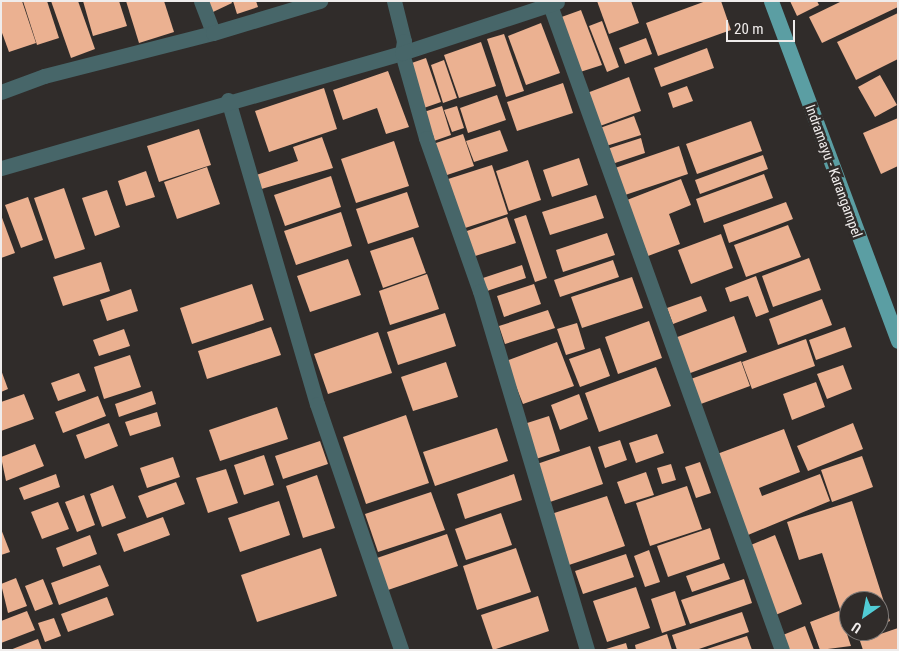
<!DOCTYPE html>
<html>
<head>
<meta charset="utf-8">
<style>
	body { margin:0 }
	#map { position:relative; width:899px; height:651px; overflow:hidden; background:#302c2a; font-family:"Roboto Condensed",sans-serif }
	div>[style] { position:absolute }
	.building>* { inset:0; background:#ebb191 }
	.minor>* { height:15px; margin:-7.5px; padding:0 7.5px; transform-origin:7.5px; border-radius:7.5px; background:#476669 }
	.major>* { height:15px; margin:-7.5px; padding:0 7.5px; transform-origin:7.5px; border-radius:7.5px; background:#5b9ea3 }
	span { translate:-50% -50%; white-space:nowrap; text-align:center; line-height:1.15; -webkit-text-stroke:5px #302c2a; paint-order:stroke }
	.street-label { font-size:14px; color:#efeceb }
	.frame { position:absolute; inset:0; border:2px solid #efeceb; pointer-events:none }
	.north { position:absolute; left:839px; top:591px; width:50px; height:50px; box-sizing:border-box; background:#302c2a; border:1px solid #7c7977; border-radius:50%; rotate:213deg; font-size:14px; font-weight:700; line-height:20px; text-align:center; color:#efeceb }
	.north::after { content:''; display:block; margin:auto; width:18px; height:22px; background:#51ccd5; clip-path:polygon(50% 0,100% 100%,50% 72%,0 100%) }
	.scale { position:absolute; left:726px; top:20px; width:69px; height:22px; box-sizing:border-box; border:2px solid #efeceb; border-top:0; padding-left:6px; font-size:15px; line-height:18px; white-space:nowrap; color:#efeceb; -webkit-text-stroke:4px #302c2a; paint-order:stroke }
</style>
</head>
<body>
<div id="map">
	<div class="building">
		<div style="clip-path:polygon(1px 1px,22px 1px,36px 43px,9px 52px,1px 30px)"></div>
		<div style="clip-path:polygon(23px 1px,47px 1px,59px 38px,37px 45px)"></div>
		<div style="clip-path:polygon(51px 1px,78px 1px,95px 49px,71px 58px)"></div>
		<div style="clip-path:polygon(83px 1px,119px 1px,127px 26px,93px 36px)"></div>
		<div style="clip-path:polygon(126px 1px,164px 1px,174px 32px,139px 43px)"></div>
		<div style="clip-path:polygon(207px 1px,231px 1px,232px 3px,213px 12px)"></div>
		<div style="clip-path:polygon(233px 1px,256px 1px,258px 7px,237px 14px)"></div>
		<div style="clip-path:polygon(597px 1px,631px 1px,639px 23px,609px 34px)"></div>
		<div style="clip-path:polygon(706px 1px,721px 1px,731px 30px,658px 56px,646px 23px)"></div>
		<div style="clip-path:polygon(790px 1px,817px 1px,819px 5px,797px 16px)"></div>
		<div style="clip-path:polygon(842px 1px,898px 1px,898px 7px,822px 43px,809px 17px)"></div>
		<div style="clip-path:polygon(581px 10px,602px 65px,577px 73px,556px 19px)"></div>
		<div style="clip-path:polygon(898px 13px,898px 59px,856px 80px,837px 42px)"></div>
		<div style="clip-path:polygon(602px 21px,619px 67px,607px 72px,589px 26px)"></div>
		<div style="clip-path:polygon(541px 23px,560px 73px,526px 85px,508px 36px)"></div>
		<div style="clip-path:polygon(504px 34px,524px 91px,506px 97px,487px 39px)"></div>
		<div style="clip-path:polygon(646px 38px,652px 54px,625px 64px,619px 48px)"></div>
		<div style="clip-path:polygon(481px 42px,496px 86px,459px 98px,444px 55px)"></div>
		<div style="clip-path:polygon(707px 48px,714px 68px,661px 87px,654px 68px)"></div>
		<div style="clip-path:polygon(426px 58px,441px 102px,421px 109px,406px 65px)"></div>
		<div style="clip-path:polygon(444px 60px,457px 98px,443px 103px,431px 65px)"></div>
		<div style="clip-path:polygon(388px 71px,409px 127px,386px 134px,377px 108px,343px 120px,333px 90px)"></div>
		<div style="clip-path:polygon(880px 75px,897px 105px,875px 117px,858px 87px)"></div>
		<div style="clip-path:polygon(629px 77px,641px 111px,600px 126px,587px 93px)"></div>
		<div style="clip-path:polygon(563px 83px,573px 113px,517px 131px,507px 102px)"></div>
		<div style="clip-path:polygon(687px 86px,693px 101px,673px 108px,668px 93px)"></div>
		<div style="clip-path:polygon(324px 88px,337px 129px,269px 152px,255px 111px)"></div>
		<div style="clip-path:polygon(497px 95px,506px 120px,468px 133px,460px 108px)"></div>
		<div style="clip-path:polygon(442px 106px,451px 135px,431px 142px,421px 113px)"></div>
		<div style="clip-path:polygon(457px 106px,464px 128px,452px 132px,444px 110px)"></div>
		<div style="clip-path:polygon(634px 116px,641px 135px,603px 147px,597px 129px)"></div>
		<div style="clip-path:polygon(898px 118px,898px 166px,881px 174px,863px 133px)"></div>
		<div style="clip-path:polygon(751px 121px,762px 151px,697px 174px,686px 144px)"></div>
		<div style="clip-path:polygon(199px 129px,211px 165px,159px 182px,147px 146px)"></div>
		<div style="clip-path:polygon(500px 130px,508px 151px,474px 162px,466px 141px)"></div>
		<div style="clip-path:polygon(463px 134px,474px 166px,444px 176px,433px 144px)"></div>
		<div style="clip-path:polygon(322px 137px,333px 168px,258px 190px,253px 176px,298px 161px,293px 147px)"></div>
		<div style="clip-path:polygon(641px 138px,645px 153px,612px 164px,607px 149px)"></div>
		<div style="clip-path:polygon(394px 141px,409px 186px,356px 203px,341px 159px)"></div>
		<div style="clip-path:polygon(679px 146px,688px 174px,625px 195px,615px 168px)"></div>
		<div style="clip-path:polygon(763px 155px,768px 169px,700px 194px,695px 180px)"></div>
		<div style="clip-path:polygon(579px 158px,588px 185px,552px 197px,543px 170px)"></div>
		<div style="clip-path:polygon(528px 160px,541px 200px,509px 211px,496px 171px)"></div>
		<div style="clip-path:polygon(492px 165px,508px 214px,462px 229px,445px 180px)"></div>
		<div style="clip-path:polygon(207px 167px,220px 204px,177px 219px,164px 182px)"></div>
		<div style="clip-path:polygon(146px 171px,155px 197px,126px 206px,118px 181px)"></div>
		<div style="clip-path:polygon(764px 174px,773px 198px,704px 223px,696px 199px)"></div>
		<div style="clip-path:polygon(331px 176px,341px 207px,285px 226px,274px 195px)"></div>
		<div style="clip-path:polygon(681px 179px,691px 205px,669px 214px,680px 244px,648px 256px,627px 200px)"></div>
		<div style="clip-path:polygon(64px 188px,85px 249px,55px 259px,34px 198px)"></div>
		<div style="clip-path:polygon(107px 190px,120px 227px,95px 236px,82px 198px)"></div>
		<div style="clip-path:polygon(407px 192px,419px 227px,368px 244px,356px 209px)"></div>
		<div style="clip-path:polygon(596px 195px,604px 218px,550px 235px,542px 212px)"></div>
		<div style="clip-path:polygon(28px 197px,43px 240px,21px 248px,5px 205px)"></div>
		<div style="clip-path:polygon(786px 202px,793px 219px,729px 243px,723px 225px)"></div>
		<div style="clip-path:polygon(341px 212px,352px 246px,296px 265px,284px 231px)"></div>
		<div style="clip-path:polygon(1px 215px,15px 253px,1px 258px)"></div>
		<div style="clip-path:polygon(526px 215px,547px 278px,535px 282px,514px 219px)"></div>
		<div style="clip-path:polygon(507px 217px,516px 243px,472px 257px,464px 232px)"></div>
		<div style="clip-path:polygon(788px 225px,801px 257px,746px 277px,734px 245px)"></div>
		<div style="clip-path:polygon(607px 233px,615px 255px,563px 272px,556px 250px)"></div>
		<div style="clip-path:polygon(721px 234px,733px 268px,691px 284px,678px 250px)"></div>
		<div style="clip-path:polygon(413px 237px,426px 273px,383px 288px,370px 251px)"></div>
		<div style="clip-path:polygon(809px 258px,821px 290px,773px 307px,762px 276px)"></div>
		<div style="clip-path:polygon(348px 259px,361px 295px,310px 312px,297px 276px)"></div>
		<div style="clip-path:polygon(613px 260px,619px 277px,560px 297px,554px 280px)"></div>
		<div style="clip-path:polygon(101px 262px,110px 291px,63px 306px,53px 277px)"></div>
		<div style="clip-path:polygon(522px 265px,526px 278px,487px 291px,483px 278px)"></div>
		<div style="clip-path:polygon(427px 274px,439px 309px,390px 325px,379px 291px)"></div>
		<div style="clip-path:polygon(756px 276px,769px 312px,756px 317px,748px 296px,730px 302px,725px 288px)"></div>
		<div style="clip-path:polygon(632px 277px,643px 308px,582px 328px,571px 297px)"></div>
		<div style="clip-path:polygon(252px 284px,264px 320px,192px 344px,180px 308px)"></div>
		<div style="clip-path:polygon(534px 284px,541px 304px,504px 317px,497px 296px)"></div>
		<div style="clip-path:polygon(131px 289px,138px 311px,107px 321px,100px 300px)"></div>
		<div style="clip-path:polygon(701px 296px,707px 311px,673px 324px,667px 308px)"></div>
		<div style="clip-path:polygon(822px 299px,832px 325px,778px 345px,769px 319px)"></div>
		<div style="clip-path:polygon(548px 310px,555px 328px,505px 344px,499px 326px)"></div>
		<div style="clip-path:polygon(445px 313px,456px 346px,398px 365px,387px 332px)"></div>
		<div style="clip-path:polygon(734px 316px,747px 352px,685px 375px,672px 339px)"></div>
		<div style="clip-path:polygon(649px 321px,662px 358px,618px 374px,605px 337px)"></div>
		<div style="clip-path:polygon(577px 323px,585px 349px,566px 355px,557px 329px)"></div>
		<div style="clip-path:polygon(271px 327px,281px 355px,207px 379px,198px 351px)"></div>
		<div style="clip-path:polygon(845px 327px,852px 347px,816px 360px,809px 340px)"></div>
		<div style="clip-path:polygon(124px 329px,130px 346px,99px 356px,93px 340px)"></div>
		<div style="clip-path:polygon(378px 332px,392px 373px,328px 394px,314px 354px)"></div>
		<div style="clip-path:polygon(806px 339px,815px 366px,752px 389px,742px 362px)"></div>
		<div style="clip-path:polygon(557px 342px,574px 386px,523px 404px,506px 361px)"></div>
		<div style="clip-path:polygon(600px 348px,610px 376px,580px 387px,569px 359px)"></div>
		<div style="clip-path:polygon(130px 355px,141px 387px,104px 399px,94px 367px)"></div>
		<div style="clip-path:polygon(741px 361px,750px 386px,698px 405px,688px 380px)"></div>
		<div style="clip-path:polygon(446px 362px,458px 397px,413px 411px,401px 377px)"></div>
		<div style="clip-path:polygon(843px 365px,852px 389px,827px 399px,817px 374px)"></div>
		<div style="clip-path:polygon(656px 367px,671px 406px,599px 432px,585px 393px)"></div>
		<div style="clip-path:polygon(1px 370px,8px 389px,1px 392px)"></div>
		<div style="clip-path:polygon(79px 373px,86px 391px,58px 401px,51px 383px)"></div>
		<div style="clip-path:polygon(816px 382px,825px 407px,792px 420px,783px 394px)"></div>
		<div style="clip-path:polygon(152px 391px,156px 404px,119px 417px,115px 404px)"></div>
		<div style="clip-path:polygon(24px 394px,34px 419px,1px 431px,1px 402px)"></div>
		<div style="clip-path:polygon(579px 394px,588px 419px,560px 430px,551px 405px)"></div>
		<div style="clip-path:polygon(98px 396px,106px 416px,63px 433px,55px 412px)"></div>
		<div style="clip-path:polygon(277px 407px,288px 439px,220px 461px,209px 430px)"></div>
		<div style="clip-path:polygon(157px 412px,161px 426px,130px 436px,125px 422px)"></div>
		<div style="clip-path:polygon(406px 415px,429px 483px,366px 504px,343px 437px)"></div>
		<div style="clip-path:polygon(549px 416px,560px 451px,536px 459px,524px 424px)"></div>
		<div style="clip-path:polygon(109px 423px,118px 446px,85px 459px,76px 435px)"></div>
		<div style="clip-path:polygon(853px 423px,863px 449px,808px 471px,797px 446px)"></div>
		<div style="clip-path:polygon(497px 428px,508px 461px,435px 486px,423px 452px)"></div>
		<div style="clip-path:polygon(784px 429px,800px 472px,759px 488px,762px 496px,820px 474px,830px 501px,748px 535px,717px 454px)"></div>
		<div style="clip-path:polygon(657px 434px,664px 453px,636px 463px,629px 443px)"></div>
		<div style="clip-path:polygon(620px 440px,627px 460px,605px 468px,598px 447px)"></div>
		<div style="clip-path:polygon(320px 441px,328px 464px,283px 479px,275px 456px)"></div>
		<div style="clip-path:polygon(35px 444px,44px 466px,6px 481px,1px 457px)"></div>
		<div style="clip-path:polygon(590px 446px,603px 484px,544px 504px,531px 466px)"></div>
		<div style="clip-path:polygon(264px 455px,274px 485px,244px 495px,234px 465px)"></div>
		<div style="clip-path:polygon(862px 456px,873px 487px,832px 502px,821px 470px)"></div>
		<div style="clip-path:polygon(173px 457px,180px 477px,147px 488px,140px 468px)"></div>
		<div style="clip-path:polygon(700px 462px,711px 493px,696px 498px,685px 467px)"></div>
		<div style="clip-path:polygon(671px 464px,676px 480px,662px 484px,657px 468px)"></div>
		<div style="clip-path:polygon(226px 469px,238px 503px,208px 513px,196px 478px)"></div>
		<div style="clip-path:polygon(646px 472px,654px 495px,625px 504px,617px 482px)"></div>
		<div style="clip-path:polygon(56px 474px,60px 487px,24px 500px,19px 488px)"></div>
		<div style="clip-path:polygon(514px 474px,522px 500px,465px 519px,457px 494px)"></div>
		<div style="clip-path:polygon(317px 475px,335px 528px,303px 538px,286px 486px)"></div>
		<div style="clip-path:polygon(176px 482px,185px 504px,147px 518px,138px 496px)"></div>
		<div style="clip-path:polygon(113px 485px,126px 518px,102px 527px,90px 494px)"></div>
		<div style="clip-path:polygon(687px 486px,702px 529px,650px 546px,636px 503px)"></div>
		<div style="clip-path:polygon(431px 492px,445px 530px,378px 552px,365px 514px)"></div>
		<div style="clip-path:polygon(84px 495px,95px 525px,77px 532px,65px 502px)"></div>
		<div style="clip-path:polygon(607px 496px,625px 546px,566px 566px,548px 515px)"></div>
		<div style="clip-path:polygon(279px 501px,290px 535px,240px 552px,228px 518px)"></div>
		<div style="clip-path:polygon(852px 501px,890px 621px,879px 625px,879px 601px,849px 601px,849px 631px,857px 631px,847px 634px,851px 646px,820px 650px,810px 622px,839px 611px,846px 628px,822px 553px,799px 560px,787px 522px)"></div>
		<div style="clip-path:polygon(58px 502px,69px 529px,42px 539px,31px 512px)"></div>
		<div style="clip-path:polygon(501px 513px,512px 545px,466px 560px,455px 529px)"></div>
		<div style="clip-path:polygon(163px 517px,170px 535px,124px 552px,117px 534px)"></div>
		<div style="clip-path:polygon(710px 528px,720px 559px,668px 577px,657px 546px)"></div>
		<div style="clip-path:polygon(1px 529px,10px 552px,1px 555px)"></div>
		<div style="clip-path:polygon(447px 534px,458px 566px,388px 590px,377px 558px)"></div>
		<div style="clip-path:polygon(90px 535px,97px 554px,63px 567px,56px 548px)"></div>
		<div style="clip-path:polygon(775px 535px,802px 604px,773px 616px,746px 547px)"></div>
		<div style="clip-path:polygon(321px 548px,337px 596px,257px 622px,241px 575px)"></div>
		<div style="clip-path:polygon(516px 548px,531px 592px,477px 610px,463px 566px)"></div>
		<div style="clip-path:polygon(649px 550px,660px 582px,645px 587px,634px 556px)"></div>
		<div style="clip-path:polygon(626px 554px,634px 577px,583px 594px,575px 571px)"></div>
		<div style="clip-path:polygon(724px 563px,730px 579px,692px 592px,686px 576px)"></div>
		<div style="clip-path:polygon(100px 565px,109px 586px,59px 605px,51px 583px)"></div>
		<div style="clip-path:polygon(16px 578px,27px 606px,8px 613px,1px 584px)"></div>
		<div style="clip-path:polygon(43px 579px,53px 604px,35px 611px,25px 586px)"></div>
		<div style="clip-path:polygon(744px 579px,752px 603px,690px 624px,681px 600px)"></div>
		<div style="clip-path:polygon(636px 587px,650px 628px,607px 642px,593px 601px)"></div>
		<div style="clip-path:polygon(675px 591px,686px 625px,662px 633px,651px 599px)"></div>
		<div style="clip-path:polygon(538px 596px,549px 631px,493px 650px,481px 615px)"></div>
		<div style="clip-path:polygon(107px 597px,114px 615px,68px 632px,61px 614px)"></div>
		<div style="clip-path:polygon(27px 611px,35px 630px,1px 643px,1px 621px)"></div>
		<div style="clip-path:polygon(742px 612px,749px 632px,696px 650px,677px 650px,672px 635px)"></div>
		<div style="clip-path:polygon(54px 618px,61px 636px,45px 642px,38px 623px)"></div>
		<div style="clip-path:polygon(805px 626px,814px 650px,783px 650px,778px 637px)"></div>
		<div style="clip-path:polygon(898px 628px,898px 650px,863px 650px,860px 641px)"></div>
		<div style="clip-path:polygon(667px 634px,672px 650px,636px 650px,635px 645px)"></div>
		<div style="clip-path:polygon(747px 636px,752px 650px,707px 650px,707px 649px)"></div>
		<div style="clip-path:polygon(38px 639px,42px 650px,10px 650px)"></div>
		<div style="clip-path:polygon(626px 643px,628px 650px,606px 650px,606px 649px)"></div>
	</div>
	<div class="minor">
		<div style="left:201px;top:1px;width:34px;rotate:69deg"></div>
		<div style="left:394px;top:1px;width:41px;rotate:76deg"></div>
		<div style="left:404px;top:41px;width:12px;rotate:99deg"></div>
		<div style="left:402px;top:53px;width:88px;rotate:74.2deg"></div>
		<div style="left:426px;top:138px;width:162px;rotate:70.6deg"></div>
		<div style="left:480px;top:291px;width:375px;rotate:73.4deg"></div>
		<div style="left:550px;top:5px;width:685px;rotate:70.22deg"></div>
		<div style="left:1px;top:92px;width:46px;rotate:-20.4deg"></div>
		<div style="left:44px;top:76px;width:174px;rotate:-14.3deg"></div>
		<div style="left:213px;top:33px;width:112px;rotate:-16.7deg"></div>
		<div style="left:228px;top:100px;width:317px;rotate:73.7deg"></div>
		<div style="left:317px;top:404px;width:260px;rotate:71.1deg"></div>
		<div style="left:1px;top:168px;width:417px;rotate:-16deg"></div>
		<div style="left:402px;top:53px;width:163px;rotate:-18.2deg"></div>
	</div>
	<div class="major">
		<div style="left:771px;top:1px;width:363px;rotate:69.5deg"></div>
	</div>
	<div class="street-label">
		<span style="left:834px;top:171px;rotate:70deg">Indramayu - Karangampel</span>
	</div>
	<div class="frame"></div>
	<div class="north">U</div>
	<div class="scale">20 m</div>
</div>
</body>
</html>
